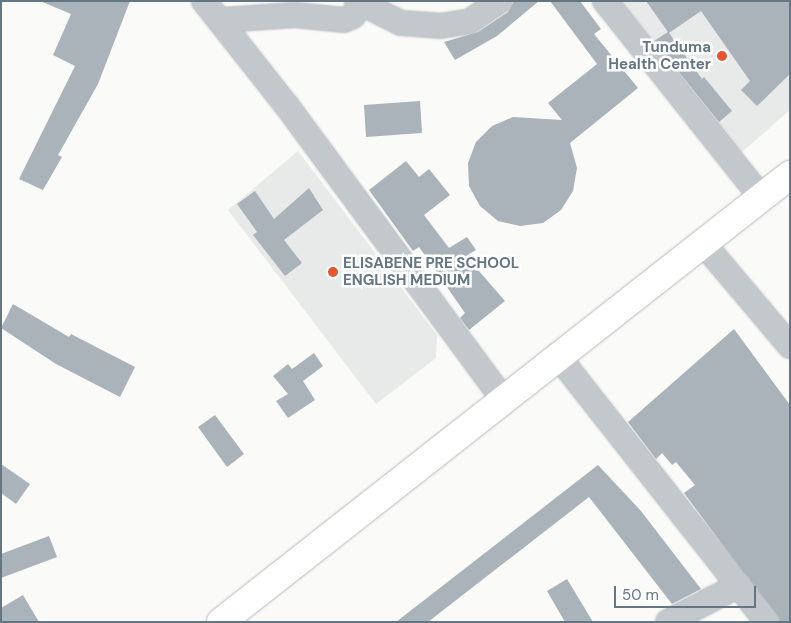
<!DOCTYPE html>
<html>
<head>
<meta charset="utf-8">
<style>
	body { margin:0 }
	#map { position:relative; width:791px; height:623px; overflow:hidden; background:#fafaf8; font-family:"DM Sans",sans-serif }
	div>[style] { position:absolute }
	.built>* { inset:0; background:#e8e9e9 }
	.building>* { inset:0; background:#aab3b9 }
	.roads { filter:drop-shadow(0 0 1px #b4b9bd) drop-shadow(0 0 1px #b4b9bd) }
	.minor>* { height:24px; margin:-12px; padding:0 12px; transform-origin:12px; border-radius:12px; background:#c3c8cc }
	.highway>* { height:28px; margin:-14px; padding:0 14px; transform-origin:14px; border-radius:14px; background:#fff }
	.dots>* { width:14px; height:14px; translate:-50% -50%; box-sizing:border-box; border:2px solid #fff; border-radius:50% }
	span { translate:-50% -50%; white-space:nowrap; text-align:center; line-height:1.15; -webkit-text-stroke:5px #fff; paint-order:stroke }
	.poi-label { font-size:15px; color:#657683; font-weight:700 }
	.right { translate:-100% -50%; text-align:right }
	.left { translate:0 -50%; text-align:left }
	.frame { position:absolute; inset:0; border:2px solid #657683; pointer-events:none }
	.scale { position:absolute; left:614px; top:586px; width:142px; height:22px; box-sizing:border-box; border:2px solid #657683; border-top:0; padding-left:6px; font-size:15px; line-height:18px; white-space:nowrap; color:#657683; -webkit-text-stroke:4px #fff; paint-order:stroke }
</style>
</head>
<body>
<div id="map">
	<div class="built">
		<div style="clip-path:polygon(612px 1px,790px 1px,790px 110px,733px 160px)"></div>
		<div style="clip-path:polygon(298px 151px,437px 335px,436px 358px,376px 404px,228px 210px)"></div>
	</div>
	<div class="building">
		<div style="clip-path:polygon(40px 1px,130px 1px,98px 84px,58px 155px,62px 157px,43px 190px,19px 179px,75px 66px,53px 55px,71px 14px)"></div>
		<div style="clip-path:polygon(514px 1px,539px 1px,497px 36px,455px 60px,444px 42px,478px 32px,508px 12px)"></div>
		<div style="clip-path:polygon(550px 1px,580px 1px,601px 29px,594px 34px,638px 88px,570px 143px,577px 168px,573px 191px,561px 210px,543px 223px,520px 226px,498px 221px,480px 206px,469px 186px,468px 163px,476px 142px,492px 126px,513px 117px,562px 120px,548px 103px,597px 64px)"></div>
		<div style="clip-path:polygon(646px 1px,790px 1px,790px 74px,757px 106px,741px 90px,750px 81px,701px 11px,669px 33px,702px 79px,704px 77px,732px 111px,719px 122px,654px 41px,668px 32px)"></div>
		<div style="clip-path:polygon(420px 101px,422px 133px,366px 137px,364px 105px)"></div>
		<div style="clip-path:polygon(406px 161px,419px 177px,429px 169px,450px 195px,424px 215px,449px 248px,467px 237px,476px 250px,466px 256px,505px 301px,469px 330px,460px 318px,465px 313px,419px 247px,413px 251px,369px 190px)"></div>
		<div style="clip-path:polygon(309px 188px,323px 210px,284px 240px,302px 263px,285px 276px,253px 235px,257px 232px,237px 204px,255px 191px,274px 219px)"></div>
		<div style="clip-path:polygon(13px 304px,69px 337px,71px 334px,135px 367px,120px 397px,56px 364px,1px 328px)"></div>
		<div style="clip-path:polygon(734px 329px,790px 405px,790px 622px,780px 622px,693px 505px,684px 493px,695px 485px,676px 462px,672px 465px,662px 453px,656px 459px,628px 422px)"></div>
		<div style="clip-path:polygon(314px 353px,323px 366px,303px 381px,315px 400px,288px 418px,276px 401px,288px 394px,273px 376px,288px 364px,292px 369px)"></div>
		<div style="clip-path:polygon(215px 415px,244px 454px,227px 467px,198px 427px)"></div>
		<div style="clip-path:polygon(1px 464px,30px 484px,16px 504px,1px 493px)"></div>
		<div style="clip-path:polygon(598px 465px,641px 511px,701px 589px,672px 604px,589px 497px,428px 622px,396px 622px)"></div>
		<div style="clip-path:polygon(49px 536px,57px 557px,1px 578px,1px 554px)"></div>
		<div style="clip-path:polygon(567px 579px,593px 622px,565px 622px,547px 591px)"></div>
		<div style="clip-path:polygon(23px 595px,39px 622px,1px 622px,1px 608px)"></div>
	</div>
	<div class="roads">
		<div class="minor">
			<div style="left:204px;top:1px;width:134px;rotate:51.7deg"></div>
			<div style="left:287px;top:106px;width:363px;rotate:53.6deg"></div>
			<div style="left:357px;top:1px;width:49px;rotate:26.6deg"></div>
			<div style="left:401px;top:23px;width:39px;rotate:4deg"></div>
			<div style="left:440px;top:26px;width:30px;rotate:-9deg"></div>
			<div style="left:470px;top:21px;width:36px;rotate:-34deg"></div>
			<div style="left:605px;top:1px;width:251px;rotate:51.5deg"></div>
			<div style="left:222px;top:20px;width:73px;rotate:-3.9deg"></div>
			<div style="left:295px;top:15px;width:49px;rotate:5.8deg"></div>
			<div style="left:344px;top:20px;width:10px;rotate:-24deg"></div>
			<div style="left:353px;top:16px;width:14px;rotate:-60deg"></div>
			<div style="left:702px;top:242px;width:136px;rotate:49.8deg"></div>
			<div style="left:557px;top:355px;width:340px;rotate:51.8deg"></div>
			<div style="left:668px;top:622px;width:80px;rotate:-27.5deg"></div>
		</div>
		<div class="highway">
			<div style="left:221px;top:622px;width:724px;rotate:-38.15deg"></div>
		</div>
	</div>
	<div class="dots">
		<div style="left:722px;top:56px;background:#e4572e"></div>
		<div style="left:333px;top:272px;background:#e4572e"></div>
	</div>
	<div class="poi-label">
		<span class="right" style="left:711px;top:56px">Tunduma<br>Health Center</span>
		<span class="left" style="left:343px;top:272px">ELISABENE PRE SCHOOL<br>ENGLISH MEDIUM</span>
	</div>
	<div class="frame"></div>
	<div class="scale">50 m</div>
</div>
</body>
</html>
